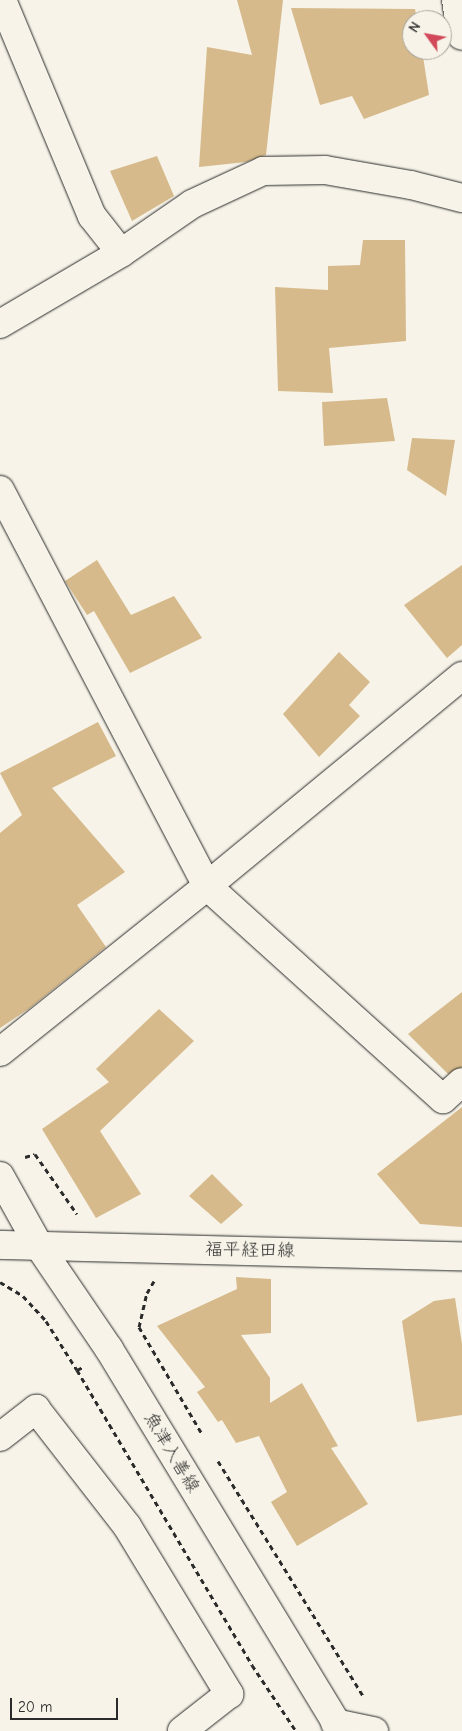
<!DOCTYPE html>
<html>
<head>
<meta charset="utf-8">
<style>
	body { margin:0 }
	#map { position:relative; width:462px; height:1731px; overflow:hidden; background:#f7f3e8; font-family:"Comic Neue","Klee One",sans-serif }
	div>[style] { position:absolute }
	.building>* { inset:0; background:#d6ba8b }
	.path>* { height:3px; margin-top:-1.5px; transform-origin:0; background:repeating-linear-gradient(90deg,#2b2b2b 0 5px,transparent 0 9px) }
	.roads { filter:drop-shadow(0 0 1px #2b2b2b) drop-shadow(0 0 1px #2b2b2b) }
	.street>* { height:28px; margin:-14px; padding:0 14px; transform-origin:14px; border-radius:14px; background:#f7f3e8 }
	.secondary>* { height:28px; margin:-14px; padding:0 14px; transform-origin:14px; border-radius:14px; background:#f7f3e8 }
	span { translate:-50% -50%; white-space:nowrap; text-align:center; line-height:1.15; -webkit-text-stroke:4px #f7f3e8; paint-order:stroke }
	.street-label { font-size:18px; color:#2b2b2b }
	.north { position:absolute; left:402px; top:10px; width:50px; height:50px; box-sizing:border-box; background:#f7f3e8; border:1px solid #a5a39c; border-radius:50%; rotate:302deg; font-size:14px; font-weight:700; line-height:20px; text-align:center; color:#2b2b2b }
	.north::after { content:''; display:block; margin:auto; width:18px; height:22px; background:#d1495b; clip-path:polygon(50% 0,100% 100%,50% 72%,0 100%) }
	.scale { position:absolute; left:10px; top:1698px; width:108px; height:22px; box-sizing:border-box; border:2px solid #2b2b2b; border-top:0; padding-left:6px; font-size:15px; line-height:18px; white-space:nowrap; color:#2b2b2b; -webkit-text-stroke:4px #f7f3e8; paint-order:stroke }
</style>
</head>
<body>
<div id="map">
	<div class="building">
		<div style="clip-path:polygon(237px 0,283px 0,266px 155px,246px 162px,199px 167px,207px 47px,252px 55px)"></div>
		<div style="clip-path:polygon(291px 8px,415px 9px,417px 20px,412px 20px,412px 50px,422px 50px,429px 95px,364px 119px,352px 96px,320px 105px)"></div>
		<div style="clip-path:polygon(157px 156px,174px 196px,132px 221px,110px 171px)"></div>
		<div style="clip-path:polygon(363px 240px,405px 240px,406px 341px,329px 348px,333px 393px,278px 391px,275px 287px,328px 290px,328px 266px,360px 265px)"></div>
		<div style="clip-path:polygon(387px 398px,395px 441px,324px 446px,322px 402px)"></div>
		<div style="clip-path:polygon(412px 438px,455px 440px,446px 496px,407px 470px)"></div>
		<div style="clip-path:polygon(97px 560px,131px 615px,174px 596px,202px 638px,130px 673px,94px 611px,87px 615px,65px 581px)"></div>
		<div style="clip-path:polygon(462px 565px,462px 645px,447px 658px,404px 605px)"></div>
		<div style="clip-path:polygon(339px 652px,370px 682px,349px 705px,360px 716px,319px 757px,283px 714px)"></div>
		<div style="clip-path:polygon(98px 722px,116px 756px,52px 788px,125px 872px,77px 905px,106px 947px,30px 1008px,0 1028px,0 833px,22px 815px,0 773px)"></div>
		<div style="clip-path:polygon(462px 992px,462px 1067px,448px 1074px,408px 1034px)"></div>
		<div style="clip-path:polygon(159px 1009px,194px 1041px,100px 1131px,141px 1194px,96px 1218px,42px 1129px,109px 1082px,96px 1069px)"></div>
		<div style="clip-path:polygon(462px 1107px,462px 1227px,420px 1224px,377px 1174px)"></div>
		<div style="clip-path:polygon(212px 1174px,243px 1205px,221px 1224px,189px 1196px)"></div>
		<div style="clip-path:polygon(236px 1277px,271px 1279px,271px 1333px,241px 1335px,270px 1378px,270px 1403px,302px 1383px,338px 1446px,331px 1448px,368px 1504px,297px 1546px,271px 1502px,287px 1492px,259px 1436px,236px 1443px,222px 1420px,218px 1422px,197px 1392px,205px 1387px,157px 1326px,237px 1289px)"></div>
		<div style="clip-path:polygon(455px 1298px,462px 1344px,462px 1415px,417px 1422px,402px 1321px,434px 1301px)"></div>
	</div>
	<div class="path">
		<div style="left:25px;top:1157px;width:10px;rotate:-17deg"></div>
		<div style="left:35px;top:1154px;width:73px;rotate:55deg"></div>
		<div style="left:0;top:1282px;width:27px;rotate:31deg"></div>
		<div style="left:23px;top:1296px;width:34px;rotate:47deg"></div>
		<div style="left:46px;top:1321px;width:58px;rotate:57.7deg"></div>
		<div style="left:77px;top:1370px;width:7px;rotate:-27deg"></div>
		<div style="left:139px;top:1327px;width:124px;rotate:59.5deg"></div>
		<div style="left:139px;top:1327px;width:35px;rotate:-77deg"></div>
		<div style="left:147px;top:1293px;width:14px;rotate:-60deg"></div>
		<div style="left:77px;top:1370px;width:343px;rotate:59.3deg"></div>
		<div style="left:252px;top:1665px;width:79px;rotate:56.3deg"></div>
		<div style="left:218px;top:1461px;width:276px;rotate:58.3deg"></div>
	</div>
	<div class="roads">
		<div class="street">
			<div style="left:2px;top:0;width:234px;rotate:67.4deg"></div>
			<div style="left:92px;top:216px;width:47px;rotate:51.9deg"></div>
			<div style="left:456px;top:0;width:36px;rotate:81deg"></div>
			<div style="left:0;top:324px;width:140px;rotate:-30.4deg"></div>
			<div style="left:121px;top:253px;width:86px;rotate:-34.6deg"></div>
			<div style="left:192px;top:204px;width:78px;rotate:-24.9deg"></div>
			<div style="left:263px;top:171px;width:62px;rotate:-0.9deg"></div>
			<div style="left:325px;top:170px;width:87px;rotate:9.9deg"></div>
			<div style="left:411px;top:185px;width:53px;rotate:14.3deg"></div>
			<div style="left:0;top:490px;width:447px;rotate:62.4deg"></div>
			<div style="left:207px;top:886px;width:318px;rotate:42.1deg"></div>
			<div style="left:443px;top:1099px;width:25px;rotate:-42deg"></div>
			<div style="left:0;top:1052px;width:265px;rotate:-38.7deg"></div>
			<div style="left:207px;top:886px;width:330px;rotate:-39.5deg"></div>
			<div style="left:0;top:1437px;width:46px;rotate:-37.9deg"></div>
			<div style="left:36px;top:1409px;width:148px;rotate:52.1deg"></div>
			<div style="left:127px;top:1526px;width:197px;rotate:58.7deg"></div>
			<div style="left:229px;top:1694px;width:60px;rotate:141.8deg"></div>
			<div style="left:335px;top:1723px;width:40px;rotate:12deg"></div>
		</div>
		<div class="secondary">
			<div style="left:0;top:1176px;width:80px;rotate:60.9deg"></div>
			<div style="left:39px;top:1246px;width:125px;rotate:55.8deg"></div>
			<div style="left:109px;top:1349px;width:447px;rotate:58.7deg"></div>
			<div style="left:0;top:1245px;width:462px;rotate:1.4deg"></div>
		</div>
	</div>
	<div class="street-label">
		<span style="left:250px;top:1251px;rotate:1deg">福平経田線</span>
		<span style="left:171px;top:1453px;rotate:59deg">魚津入善線</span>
	</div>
	<div class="north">N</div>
	<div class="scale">20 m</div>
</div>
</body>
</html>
